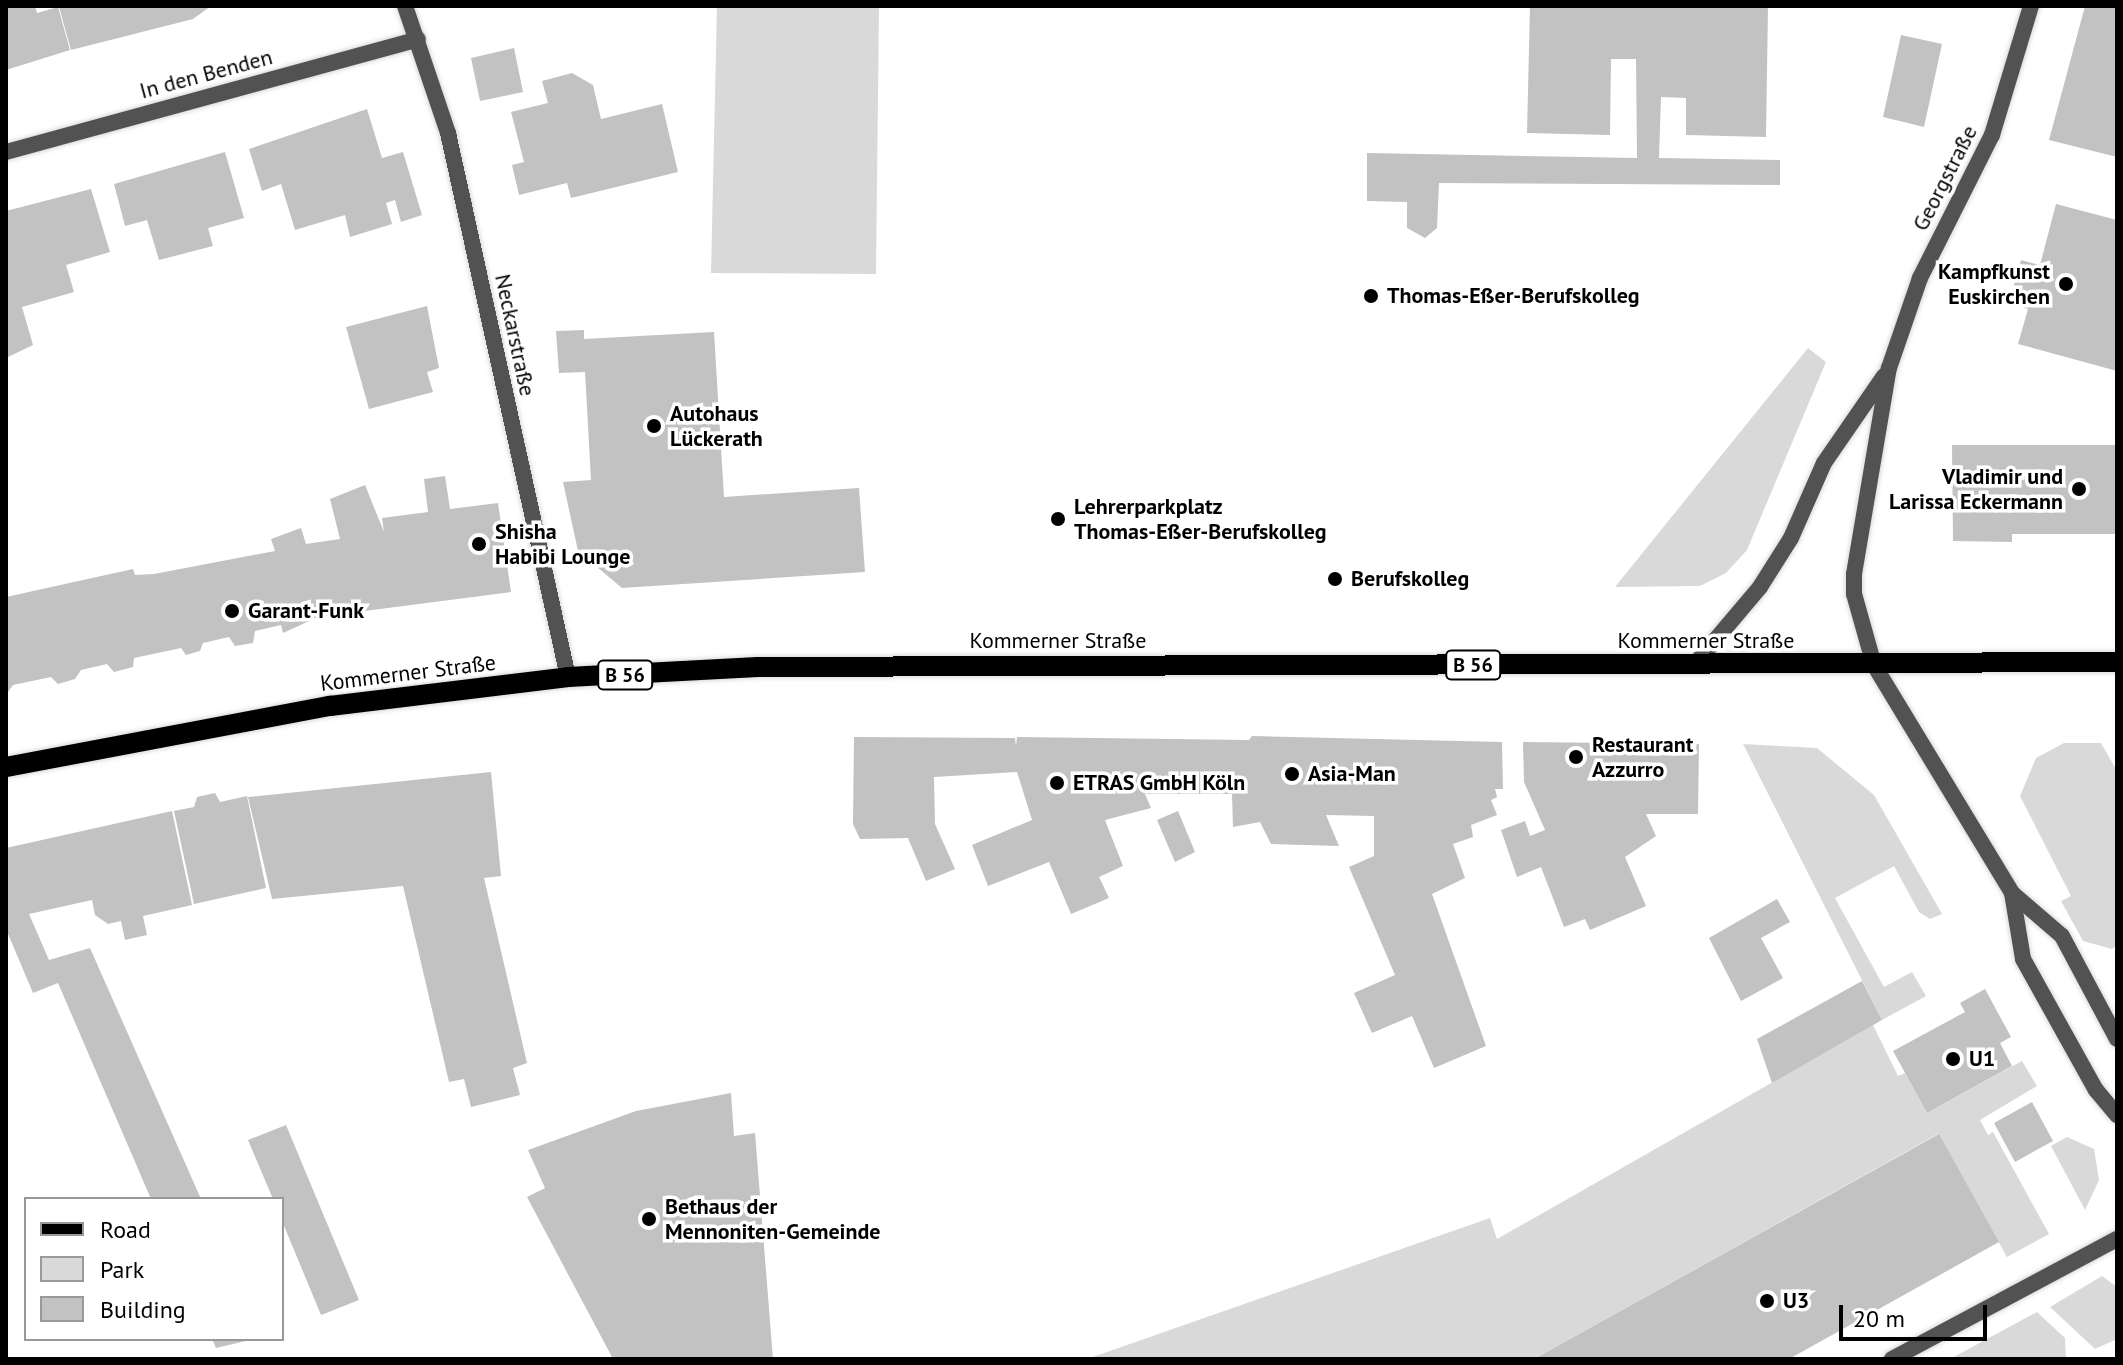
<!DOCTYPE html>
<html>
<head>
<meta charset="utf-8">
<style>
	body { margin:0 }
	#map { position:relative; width:2123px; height:1365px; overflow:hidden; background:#fff; font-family:"PT Sans",sans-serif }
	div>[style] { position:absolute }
	.green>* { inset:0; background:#d9d9d9 }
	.building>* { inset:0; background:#c2c2c2 }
	.roads { filter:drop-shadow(0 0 2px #dbdbdb) drop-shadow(0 0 2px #dbdbdb) }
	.lane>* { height:16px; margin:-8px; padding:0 8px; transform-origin:8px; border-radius:8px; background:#525252 }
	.street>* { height:16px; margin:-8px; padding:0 8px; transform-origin:8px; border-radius:8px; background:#525252 }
	.primary>* { height:20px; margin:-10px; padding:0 10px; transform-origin:10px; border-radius:10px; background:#000 }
	.dots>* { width:22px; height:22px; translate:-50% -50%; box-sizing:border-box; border:4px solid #fff; border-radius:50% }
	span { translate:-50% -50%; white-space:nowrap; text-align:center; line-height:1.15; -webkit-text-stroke:7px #fff; paint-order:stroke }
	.shield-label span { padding:2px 6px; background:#fff; border:2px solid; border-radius:6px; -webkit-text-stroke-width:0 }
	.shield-label { font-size:20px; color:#000; font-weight:700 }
	.street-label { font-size:22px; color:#000 }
	.poi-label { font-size:22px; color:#000; font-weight:700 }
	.right { translate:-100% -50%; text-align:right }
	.left { translate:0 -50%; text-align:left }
	.frame { position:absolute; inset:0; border:8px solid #000; pointer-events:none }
	.legend { position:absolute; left:24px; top:1197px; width:260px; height:144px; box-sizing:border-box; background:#fff; border:2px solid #999; margin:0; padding:10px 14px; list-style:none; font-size:24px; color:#000 }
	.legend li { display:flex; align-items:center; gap:16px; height:40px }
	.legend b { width:40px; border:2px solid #999 }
	.scale { position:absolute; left:1839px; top:1305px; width:148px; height:36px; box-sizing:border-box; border:4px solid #000; border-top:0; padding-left:10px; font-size:24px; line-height:28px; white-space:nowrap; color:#000; -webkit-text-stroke:6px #fff; paint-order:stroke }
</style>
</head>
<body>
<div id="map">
	<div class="green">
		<div style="clip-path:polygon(717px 6px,879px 6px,876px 274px,711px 273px)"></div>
		<div style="clip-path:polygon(1808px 348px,1826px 362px,1747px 550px,1726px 573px,1700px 586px,1615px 587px)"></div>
		<div style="clip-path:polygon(2064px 743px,2101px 743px,2117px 771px,2117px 945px,2112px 949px,2083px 941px,2061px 901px,2071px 896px,2020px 796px,2036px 758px)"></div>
		<div style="clip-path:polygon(1743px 744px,1817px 748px,1874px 795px,1942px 914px,1930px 919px,1919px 912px,1894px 866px,1835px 898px,1884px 987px,1912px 972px,1926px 996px,1882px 1020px)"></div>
		<div style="clip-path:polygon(1873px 1025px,1898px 1076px,1905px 1073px,1927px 1113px,2022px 1061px,2037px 1086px,1980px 1120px,1988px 1135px,1993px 1132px,2049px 1234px,2007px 1257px,1938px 1134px,1534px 1359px,1087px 1359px,1490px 1218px,1497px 1239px)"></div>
		<div style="clip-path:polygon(2067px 1137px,2094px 1149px,2099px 1180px,2085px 1210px,2051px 1146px)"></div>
		<div style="clip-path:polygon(2102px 1276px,2117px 1287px,2117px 1339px,2095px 1349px,2050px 1307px)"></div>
		<div style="clip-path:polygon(2037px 1312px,2065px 1338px,2066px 1359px,1950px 1359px)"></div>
	</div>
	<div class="building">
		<div style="clip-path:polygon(6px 6px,35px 6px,37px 13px,58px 7px,70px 50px,6px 70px)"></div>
		<div style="clip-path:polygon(211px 6px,193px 19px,71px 50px,59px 7px)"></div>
		<div style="clip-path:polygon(1530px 6px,1768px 6px,1766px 137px,1686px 135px,1686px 98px,1661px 97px,1659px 158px,1780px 160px,1780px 185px,1439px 183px,1437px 228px,1425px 238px,1407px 228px,1407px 202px,1367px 201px,1367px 153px,1637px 158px,1636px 59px,1611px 59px,1610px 135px,1527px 133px)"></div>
		<div style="clip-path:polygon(2085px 6px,2117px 6px,2117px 157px,2049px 140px)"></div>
		<div style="clip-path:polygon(1901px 35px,1942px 44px,1924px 127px,1883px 117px)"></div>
		<div style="clip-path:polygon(514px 48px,523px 92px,480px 101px,471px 58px)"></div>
		<div style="clip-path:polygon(572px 73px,593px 85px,601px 119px,662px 104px,678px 172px,571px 198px,567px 183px,519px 195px,512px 165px,524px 162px,511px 112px,548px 103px,542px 81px)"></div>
		<div style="clip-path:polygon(367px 109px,382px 158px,403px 152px,422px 215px,401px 222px,395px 200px,386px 203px,392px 224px,350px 237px,345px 215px,295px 230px,281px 184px,262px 191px,249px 149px)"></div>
		<div style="clip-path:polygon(225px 152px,244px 218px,208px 228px,213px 246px,159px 260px,147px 220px,125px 226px,114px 184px)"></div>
		<div style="clip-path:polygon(91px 189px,110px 252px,66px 265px,74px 292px,22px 307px,33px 345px,8px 357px,6px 211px)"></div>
		<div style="clip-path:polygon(2056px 204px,2117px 220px,2117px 371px,2018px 344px,2028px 309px,2009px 303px,2021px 260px,2040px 265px)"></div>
		<div style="clip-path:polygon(427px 306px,439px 368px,427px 372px,433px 392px,369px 409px,346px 327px)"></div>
		<div style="clip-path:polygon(584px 330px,584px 339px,714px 332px,724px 497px,859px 488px,865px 572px,622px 588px,578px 551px,563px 482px,591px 480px,585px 372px,559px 373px,556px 331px)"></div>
		<div style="clip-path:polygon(1952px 445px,2117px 445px,2117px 534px,2012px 534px,2012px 542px,1953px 541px)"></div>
		<div style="clip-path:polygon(445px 476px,450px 509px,498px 503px,511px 592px,318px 617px,283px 633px,281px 625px,255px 631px,253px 643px,235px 646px,229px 637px,203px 643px,200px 651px,186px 655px,181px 648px,134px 658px,133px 667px,114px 672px,107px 664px,81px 670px,75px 679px,58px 684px,51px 677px,13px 685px,6px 695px,6px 597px,133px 569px,135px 575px,154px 574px,275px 551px,271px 539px,301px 528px,306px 544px,340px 539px,330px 499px,365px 485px,384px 532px,382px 518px,428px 512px,424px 479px)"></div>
		<div style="clip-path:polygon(1252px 736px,1502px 742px,1503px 789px,1495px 789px,1497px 797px,1491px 800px,1497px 815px,1471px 825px,1473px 837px,1453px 844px,1465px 878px,1432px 894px,1486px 1046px,1434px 1068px,1412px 1016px,1372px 1033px,1354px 993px,1395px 975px,1349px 867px,1374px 856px,1374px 816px,1326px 815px,1339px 846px,1271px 844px,1260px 822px,1233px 827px,1232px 794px,1145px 794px,1151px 808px,1105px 820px,1123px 866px,1099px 877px,1109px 898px,1071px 914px,1049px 862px,988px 886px,972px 845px,1032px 820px,1017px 772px,934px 777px,935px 824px,955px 869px,926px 881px,908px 838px,860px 839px,853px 824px,854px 737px,1015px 738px,1016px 746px,1017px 737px,1249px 740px)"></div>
		<div style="clip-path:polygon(1523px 742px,1699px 744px,1698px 814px,1646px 814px,1656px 836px,1625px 857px,1646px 906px,1590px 930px,1585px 919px,1564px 927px,1541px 867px,1517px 877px,1501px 830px,1525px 821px,1530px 836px,1545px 830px,1524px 782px)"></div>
		<div style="clip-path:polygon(491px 772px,501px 876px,484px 878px,527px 1063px,513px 1068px,520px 1095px,471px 1107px,464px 1079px,449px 1082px,403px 886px,272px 899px,248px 797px)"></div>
		<div style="clip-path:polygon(215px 793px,220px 802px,247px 796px,266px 888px,194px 904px,174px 811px,194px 807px,197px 797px)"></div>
		<div style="clip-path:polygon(172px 811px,192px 905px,143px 916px,147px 935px,125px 940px,121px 921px,108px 924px,95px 915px,92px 900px,29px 914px,49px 960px,90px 948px,201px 1199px,151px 1199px,58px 983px,33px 993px,6px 929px,6px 848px)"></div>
		<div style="clip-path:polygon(1178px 811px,1195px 852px,1175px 862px,1157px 820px)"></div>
		<div style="clip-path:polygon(1777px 899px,1790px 922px,1761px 938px,1783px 978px,1741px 1001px,1709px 938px)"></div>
		<div style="clip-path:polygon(1862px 981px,1882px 1020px,1772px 1083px,1757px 1039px)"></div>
		<div style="clip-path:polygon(1985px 989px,2011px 1037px,2000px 1043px,2012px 1066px,1927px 1113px,1893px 1051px,1965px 1012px,1960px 1003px)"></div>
		<div style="clip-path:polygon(731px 1093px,734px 1136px,755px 1133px,773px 1359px,613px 1359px,527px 1197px,545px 1188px,528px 1150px,636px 1111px)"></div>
		<div style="clip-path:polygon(2032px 1102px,2053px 1141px,2015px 1162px,1994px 1123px)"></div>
		<div style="clip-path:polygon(286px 1125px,359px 1300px,321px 1315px,282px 1221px,282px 1199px,273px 1199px,248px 1140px)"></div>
		<div style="clip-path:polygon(1939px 1134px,1999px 1242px,1789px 1359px,1534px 1359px)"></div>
		<div style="clip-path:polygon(212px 1339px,249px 1339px,250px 1340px,216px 1348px)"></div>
	</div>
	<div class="roads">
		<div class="lane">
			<div style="left:1874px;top:665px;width:267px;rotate:58.8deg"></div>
			<div style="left:2012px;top:893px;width:66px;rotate:40.7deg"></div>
			<div style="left:2062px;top:936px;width:117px;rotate:61.9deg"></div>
			<div style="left:2012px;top:893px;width:67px;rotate:80.5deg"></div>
			<div style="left:2023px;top:959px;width:150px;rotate:60.9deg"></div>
			<div style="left:2096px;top:1090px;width:33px;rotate:50deg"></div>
			<div style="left:1892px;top:1359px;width:255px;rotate:-28.1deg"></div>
		</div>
		<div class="street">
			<div style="left:405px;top:6px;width:134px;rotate:71.3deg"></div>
			<div style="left:448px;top:133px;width:557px;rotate:77.56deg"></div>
			<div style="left:6px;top:152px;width:427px;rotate:-15.3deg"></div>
			<div style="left:1695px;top:664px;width:101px;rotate:-49.8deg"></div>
			<div style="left:1760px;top:587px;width:58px;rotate:-57.7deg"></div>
			<div style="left:1791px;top:538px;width:82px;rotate:-66.3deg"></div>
			<div style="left:1824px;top:463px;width:106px;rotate:-55.4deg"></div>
			<div style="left:1874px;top:665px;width:74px;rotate:-105.7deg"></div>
			<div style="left:1854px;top:594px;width:20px;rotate:-90deg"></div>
			<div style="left:1854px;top:574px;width:209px;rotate:-80.4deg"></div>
			<div style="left:1889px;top:368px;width:95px;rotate:-71deg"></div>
			<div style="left:1920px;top:278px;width:160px;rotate:-63.3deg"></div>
			<div style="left:1992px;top:135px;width:135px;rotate:-73.2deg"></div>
		</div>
		<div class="primary">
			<div style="left:6px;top:767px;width:330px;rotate:-10.7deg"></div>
			<div style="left:330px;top:706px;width:240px;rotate:-6.9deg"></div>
			<div style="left:568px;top:677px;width:190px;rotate:-3deg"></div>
			<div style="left:758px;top:667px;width:1359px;rotate:-0.21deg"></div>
		</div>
	</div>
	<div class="dots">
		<div style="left:2066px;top:284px;background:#000"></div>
		<div style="left:1371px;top:296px;background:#000"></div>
		<div style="left:654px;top:426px;background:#000"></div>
		<div style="left:2079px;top:489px;background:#000"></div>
		<div style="left:1058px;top:519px;background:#000"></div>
		<div style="left:479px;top:544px;background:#000"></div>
		<div style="left:1335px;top:579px;background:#000"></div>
		<div style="left:232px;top:611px;background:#000"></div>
		<div style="left:1576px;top:757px;background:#000"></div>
		<div style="left:1292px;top:774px;background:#000"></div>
		<div style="left:1057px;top:783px;background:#000"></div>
		<div style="left:1953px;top:1059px;background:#000"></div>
		<div style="left:649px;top:1219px;background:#000"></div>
		<div style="left:1767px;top:1301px;background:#000"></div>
	</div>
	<div class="shield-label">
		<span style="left:1473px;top:665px">B 56</span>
		<span style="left:625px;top:675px">B 56</span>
	</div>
	<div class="street-label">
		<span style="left:206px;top:74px;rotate:-15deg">In den Benden</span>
		<span style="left:1945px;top:178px;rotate:-63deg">Georgstraße</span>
		<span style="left:515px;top:335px;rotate:78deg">Neckarstraße</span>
		<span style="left:1058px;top:641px">Kommerner Straße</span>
		<span style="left:1706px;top:641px">Kommerner Straße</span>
		<span style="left:408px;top:673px;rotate:-7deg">Kommerner Straße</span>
	</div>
	<div class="poi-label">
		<span class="right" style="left:2050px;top:284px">Kampfkunst<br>Euskirchen</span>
		<span class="left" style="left:1387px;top:296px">Thomas-Eßer-Berufskolleg</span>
		<span class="left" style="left:670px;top:426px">Autohaus<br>Lückerath</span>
		<span class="right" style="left:2063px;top:489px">Vladimir und<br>Larissa Eckermann</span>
		<span class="left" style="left:1074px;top:519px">Lehrerparkplatz<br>Thomas-Eßer-Berufskolleg</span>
		<span class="left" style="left:495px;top:544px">Shisha<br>Habibi Lounge</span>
		<span class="left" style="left:1351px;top:579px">Berufskolleg</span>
		<span class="left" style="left:248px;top:611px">Garant-Funk</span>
		<span class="left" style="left:1592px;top:757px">Restaurant<br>Azzurro</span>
		<span class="left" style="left:1308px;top:774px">Asia-Man</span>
		<span class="left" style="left:1073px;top:783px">ETRAS GmbH Köln</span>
		<span class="left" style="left:1969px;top:1059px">U1</span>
		<span class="left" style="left:665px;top:1219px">Bethaus der<br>Mennoniten-Gemeinde</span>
		<span class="left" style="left:1783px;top:1301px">U3</span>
	</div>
	<div class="frame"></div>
	<ul class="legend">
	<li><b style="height:10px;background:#000"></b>Road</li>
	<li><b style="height:22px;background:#d9d9d9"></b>Park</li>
	<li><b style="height:22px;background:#c2c2c2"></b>Building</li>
	</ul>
	<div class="scale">20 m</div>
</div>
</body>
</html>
